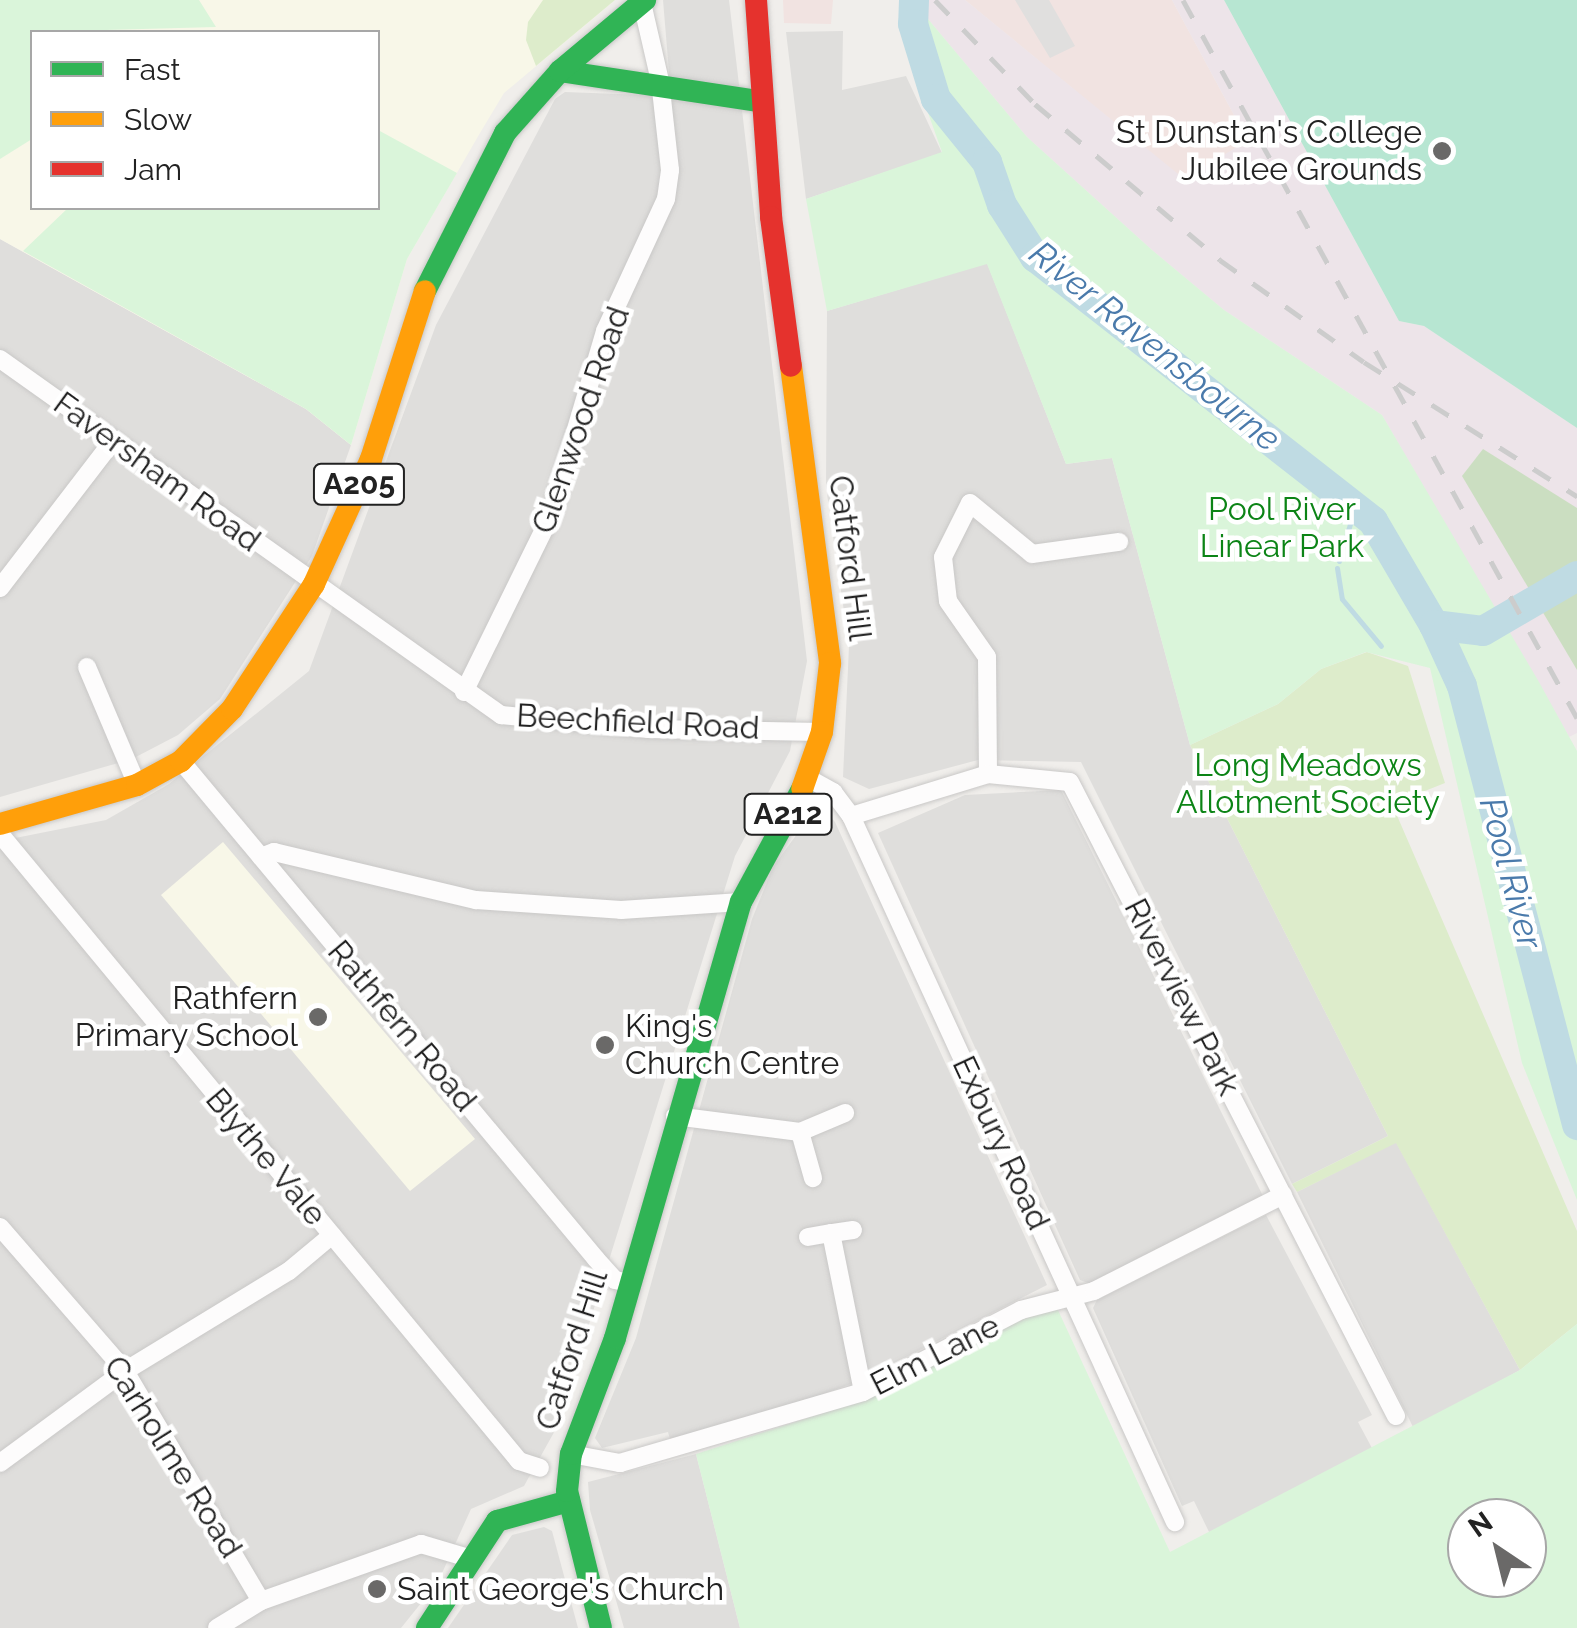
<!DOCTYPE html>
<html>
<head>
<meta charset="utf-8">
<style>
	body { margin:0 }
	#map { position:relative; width:1577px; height:1628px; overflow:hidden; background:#f0eeeb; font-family:Raleway,sans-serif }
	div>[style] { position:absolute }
	.residential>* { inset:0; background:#dfdedc }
	.commercial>* { inset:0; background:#f1e3e1 }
	.industrial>* { inset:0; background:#ede4e9 }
	.education>* { inset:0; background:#f8f7e8 }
	.grass>* { inset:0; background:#ddeccb }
	.forest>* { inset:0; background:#cbdec1 }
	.park>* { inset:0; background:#daf5da }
	.pitch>* { inset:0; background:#b7e6d2 }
	.parking>* { inset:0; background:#e0dfde }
	.stream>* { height:5px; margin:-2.5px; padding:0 2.5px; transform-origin:2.5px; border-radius:2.5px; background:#bfdbe3 }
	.river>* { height:30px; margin:-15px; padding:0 15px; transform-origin:15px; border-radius:15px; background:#bfdbe3 }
	.roads { filter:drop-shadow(0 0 2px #c9c8c7) drop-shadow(0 0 2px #c9c8c7) }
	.street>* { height:18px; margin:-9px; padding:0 9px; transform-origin:9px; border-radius:9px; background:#fdfcfc }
	.fast>* { height:22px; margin:-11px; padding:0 11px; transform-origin:11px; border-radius:11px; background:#30b455 }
	.slow>* { height:22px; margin:-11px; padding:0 11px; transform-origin:11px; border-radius:11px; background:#ff9f0a }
	.jam>* { height:22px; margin:-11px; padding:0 11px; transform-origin:11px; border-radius:11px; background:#e5322d }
	.rail>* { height:5px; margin-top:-2.5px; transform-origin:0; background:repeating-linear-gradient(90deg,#ccc 0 20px,transparent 0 40px) }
	.dots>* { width:28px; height:28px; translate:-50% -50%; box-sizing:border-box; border:5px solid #fff; border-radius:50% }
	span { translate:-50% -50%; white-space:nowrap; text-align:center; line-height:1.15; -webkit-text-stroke:9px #fff; paint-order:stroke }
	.shield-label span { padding:2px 8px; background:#fff; border:2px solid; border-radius:8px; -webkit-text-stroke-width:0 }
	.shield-label { font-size:30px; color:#222; font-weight:700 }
	.poi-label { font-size:32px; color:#222 }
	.right { translate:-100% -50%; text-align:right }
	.left { translate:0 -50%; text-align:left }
	.street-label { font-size:32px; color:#222 }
	.park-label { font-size:32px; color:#0c8416 }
	.water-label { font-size:35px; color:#4a7aab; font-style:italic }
	.legend { position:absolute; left:30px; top:30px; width:350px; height:180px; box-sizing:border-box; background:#fff; border:2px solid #a7a7a7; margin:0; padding:12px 18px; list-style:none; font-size:30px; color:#222 }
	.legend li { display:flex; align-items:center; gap:20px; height:50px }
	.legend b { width:50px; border:2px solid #a7a7a7 }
	.north { position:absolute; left:1447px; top:1498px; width:100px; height:100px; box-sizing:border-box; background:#fff; border:2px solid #a7a7a7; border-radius:50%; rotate:325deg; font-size:28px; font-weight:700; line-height:40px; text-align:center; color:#222 }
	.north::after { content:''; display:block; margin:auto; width:35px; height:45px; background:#6a6968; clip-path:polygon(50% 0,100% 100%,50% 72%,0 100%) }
</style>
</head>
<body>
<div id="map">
	<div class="residential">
		<div style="clip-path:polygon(663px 0,729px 0,807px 661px,790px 751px,735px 856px,557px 1427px,524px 1486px,471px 1509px,438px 1582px,401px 1628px,0 1628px,0 841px,106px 820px,169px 784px,309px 671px,436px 325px,555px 99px,565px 92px,671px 96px)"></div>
		<div style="clip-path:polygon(843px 31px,842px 90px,906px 76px,942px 153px,806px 199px,786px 32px)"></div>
		<div style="clip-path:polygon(0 239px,306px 409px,351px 445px,312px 556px,220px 699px,178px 735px,132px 759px,0 797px)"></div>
		<div style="clip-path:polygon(987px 263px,1066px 464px,1112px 458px,1190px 745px,1388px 1136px,1292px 1184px,1081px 762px,978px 760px,869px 789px,843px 777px,849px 646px,826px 487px,827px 311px)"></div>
		<div style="clip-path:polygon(1061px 790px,1264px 1198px,1091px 1284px,1080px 1280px,878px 833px,965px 795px)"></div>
		<div style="clip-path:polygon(823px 808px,835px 822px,1047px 1285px,861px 1380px,775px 1412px,671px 1442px,668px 1432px,602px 1448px,595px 1438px,636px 1338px,752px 919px,773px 867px,813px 812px)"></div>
		<div style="clip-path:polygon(1396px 1142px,1520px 1370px,1414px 1429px,1297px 1192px)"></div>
		<div style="clip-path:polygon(1266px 1215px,1372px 1415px,1358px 1422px,1373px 1450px,1210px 1534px,1194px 1501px,1182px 1506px,1093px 1308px,1097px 1300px)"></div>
		<div style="clip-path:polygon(696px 1454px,740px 1628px,624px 1628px,590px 1510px,588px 1482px)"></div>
		<div style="clip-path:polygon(544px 1527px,552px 1531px,578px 1628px,448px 1628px,512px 1535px)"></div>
	</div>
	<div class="commercial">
		<div style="clip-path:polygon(783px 0,833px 0,831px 24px,784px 23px)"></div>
		<div style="clip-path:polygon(965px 0,1172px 0,1248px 141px,1183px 179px)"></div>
	</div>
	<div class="industrial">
		<div style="clip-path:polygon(912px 0,965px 0,1183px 178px,1248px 141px,1172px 0,1224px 0,1399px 321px,1424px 326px,1577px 428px,1577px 733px,1569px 737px,1382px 415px,1224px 310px,1152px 250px,1027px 137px)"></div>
	</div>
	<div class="education">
		<div style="clip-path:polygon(evenodd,0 0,615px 0,504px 93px,480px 133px,407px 259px,351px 445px,306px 409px,0 239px,0 0,32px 32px,378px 32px,378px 208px,32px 208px,32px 32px)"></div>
		<div style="clip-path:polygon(223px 842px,475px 1139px,410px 1191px,161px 895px)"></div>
	</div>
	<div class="grass">
		<div style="clip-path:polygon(543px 0,615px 0,536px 66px,526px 40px,528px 22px)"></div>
		<div style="clip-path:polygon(1367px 652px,1408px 666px,1445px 783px,1392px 804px,1577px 1231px,1577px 1324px,1520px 1370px,1396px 1143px,1297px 1192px,1292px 1184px,1388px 1136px,1190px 745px,1278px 704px,1321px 669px)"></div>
	</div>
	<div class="forest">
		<div style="clip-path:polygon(1483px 449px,1577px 508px,1577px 670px,1462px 476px)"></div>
	</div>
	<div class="park">
		<div style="clip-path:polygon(0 0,199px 0,216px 27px,32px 32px,32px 139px,0 159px)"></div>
		<div style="clip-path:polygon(901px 0,912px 0,1027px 137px,1152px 250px,1224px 310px,1382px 415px,1539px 682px,1577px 751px,1577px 1200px,1522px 1063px,1430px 668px,1366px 652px,1321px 669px,1278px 704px,1190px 745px,1112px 458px,1066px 464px,987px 264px,827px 311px,806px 199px,942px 152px,912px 68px)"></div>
		<div style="clip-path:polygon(378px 130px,457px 173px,407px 259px,351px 445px,306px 409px,23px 251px,68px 208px,378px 208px)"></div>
		<div style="clip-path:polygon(evenodd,1057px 1308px,1170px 1552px,1520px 1370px,1577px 1324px,1577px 1628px,740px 1628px,696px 1454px,857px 1402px,1018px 1321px,1057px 1308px,1467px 1518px,1527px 1518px,1527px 1578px,1467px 1578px,1467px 1518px)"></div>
	</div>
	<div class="pitch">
		<div style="clip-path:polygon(1224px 0,1577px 0,1577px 428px,1424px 326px,1399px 321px)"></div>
	</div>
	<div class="parking">
		<div style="clip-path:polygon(1015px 0,1049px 0,1075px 46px,1050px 58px)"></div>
	</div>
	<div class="stream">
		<div style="left:1339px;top:561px;width:56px;rotate:-73.5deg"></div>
		<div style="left:1337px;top:568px;width:31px;rotate:81deg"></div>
		<div style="left:1342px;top:599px;width:61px;rotate:50.3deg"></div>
	</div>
	<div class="river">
		<div style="left:914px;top:0;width:24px;rotate:92deg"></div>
		<div style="left:913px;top:24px;width:78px;rotate:73deg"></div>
		<div style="left:936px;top:99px;width:81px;rotate:51deg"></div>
		<div style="left:987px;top:162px;width:46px;rotate:70.8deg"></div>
		<div style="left:1002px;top:205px;width:62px;rotate:57.6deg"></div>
		<div style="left:1035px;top:257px;width:429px;rotate:38deg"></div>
		<div style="left:1373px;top:521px;width:121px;rotate:59.6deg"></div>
		<div style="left:1434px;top:625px;width:49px;rotate:7deg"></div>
		<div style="left:1483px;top:631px;width:109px;rotate:-30.3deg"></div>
		<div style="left:1434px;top:625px;width:67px;rotate:65.3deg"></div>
		<div style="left:1462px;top:686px;width:454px;rotate:75.3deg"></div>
	</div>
	<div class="roads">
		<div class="street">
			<div style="left:0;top:359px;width:615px;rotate:35.4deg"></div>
			<div style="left:501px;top:715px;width:148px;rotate:5.4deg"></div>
			<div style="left:648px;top:729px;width:174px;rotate:1deg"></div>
			<div style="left:0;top:588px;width:185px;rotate:-52.5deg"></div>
			<div style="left:87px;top:667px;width:128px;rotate:67deg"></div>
			<div style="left:464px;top:692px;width:195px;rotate:-63.8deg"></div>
			<div style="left:550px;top:517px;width:194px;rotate:-73.5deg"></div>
			<div style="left:605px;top:331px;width:145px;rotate:-65.2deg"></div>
			<div style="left:666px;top:199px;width:29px;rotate:-82deg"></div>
			<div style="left:670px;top:170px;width:90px;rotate:-96.4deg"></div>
			<div style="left:660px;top:81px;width:80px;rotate:-103deg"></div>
			<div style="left:181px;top:761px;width:648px;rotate:50.19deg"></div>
			<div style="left:596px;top:1259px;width:28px;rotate:48deg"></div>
			<div style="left:615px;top:1280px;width:14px;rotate:12deg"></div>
			<div style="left:988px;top:774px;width:117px;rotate:-90.5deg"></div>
			<div style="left:987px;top:657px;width:68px;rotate:-124.9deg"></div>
			<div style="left:948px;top:601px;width:44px;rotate:-96.5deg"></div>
			<div style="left:943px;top:557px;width:60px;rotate:-63.4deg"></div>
			<div style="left:970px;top:503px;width:80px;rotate:39.4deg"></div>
			<div style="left:1032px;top:554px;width:88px;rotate:-7.9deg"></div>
			<div style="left:808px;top:778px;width:29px;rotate:29deg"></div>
			<div style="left:833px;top:792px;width:30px;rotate:53deg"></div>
			<div style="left:851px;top:816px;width:777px;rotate:65.35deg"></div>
			<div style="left:851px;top:816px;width:143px;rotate:-17deg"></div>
			<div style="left:988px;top:774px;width:82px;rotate:5.6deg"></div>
			<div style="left:1070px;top:782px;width:713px;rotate:62.79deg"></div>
			<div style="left:0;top:834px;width:814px;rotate:50.38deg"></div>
			<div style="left:519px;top:1461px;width:22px;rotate:18deg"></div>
			<div style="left:261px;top:857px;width:14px;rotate:-21deg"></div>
			<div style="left:274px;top:852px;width:208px;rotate:13.4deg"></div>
			<div style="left:476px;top:900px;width:145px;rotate:3.9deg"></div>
			<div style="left:621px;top:910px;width:120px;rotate:-3.8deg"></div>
			<div style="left:675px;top:1116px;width:126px;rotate:7.3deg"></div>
			<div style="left:800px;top:1132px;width:48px;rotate:74.2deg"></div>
			<div style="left:800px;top:1132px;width:49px;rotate:-22.9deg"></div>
			<div style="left:0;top:1227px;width:191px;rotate:49deg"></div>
			<div style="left:125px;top:1371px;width:267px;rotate:59.4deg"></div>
			<div style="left:853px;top:1230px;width:22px;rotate:172deg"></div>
			<div style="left:831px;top:1233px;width:162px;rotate:78.6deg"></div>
			<div style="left:808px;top:1237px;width:23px;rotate:-10deg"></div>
			<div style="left:571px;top:1454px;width:50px;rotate:10.4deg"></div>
			<div style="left:620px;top:1463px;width:253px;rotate:-16.3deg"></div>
			<div style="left:863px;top:1392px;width:178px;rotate:-27.4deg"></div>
			<div style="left:1021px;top:1310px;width:75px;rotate:-14.6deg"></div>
			<div style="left:1094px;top:1291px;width:212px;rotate:-26.9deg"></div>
			<div style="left:0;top:1463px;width:155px;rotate:-36.4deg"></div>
			<div style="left:125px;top:1371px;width:192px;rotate:-31.4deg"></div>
			<div style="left:289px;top:1271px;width:56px;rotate:-39.9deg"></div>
			<div style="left:217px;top:1628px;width:52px;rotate:-31.5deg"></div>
			<div style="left:261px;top:1601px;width:170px;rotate:-19.6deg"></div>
			<div style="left:421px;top:1544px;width:50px;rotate:16.3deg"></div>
		</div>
		<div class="fast">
			<div style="left:560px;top:71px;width:200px;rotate:8.6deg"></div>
			<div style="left:425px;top:291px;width:177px;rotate:-63.1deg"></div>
			<div style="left:505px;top:133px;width:83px;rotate:-48.4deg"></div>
			<div style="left:560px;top:71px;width:111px;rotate:-39.9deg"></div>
			<div style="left:427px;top:1628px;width:128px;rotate:-56.8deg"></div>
			<div style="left:497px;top:1521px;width:75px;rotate:-15.5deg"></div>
			<div style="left:601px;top:1628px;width:141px;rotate:-103.9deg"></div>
			<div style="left:567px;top:1491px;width:37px;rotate:-84deg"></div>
			<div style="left:571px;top:1454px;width:124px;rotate:-69.2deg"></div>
			<div style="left:615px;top:1338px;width:454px;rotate:-73.9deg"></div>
			<div style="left:741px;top:902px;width:128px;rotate:-61.6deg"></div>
		</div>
		<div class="slow">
			<div style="left:791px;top:366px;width:300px;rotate:82.5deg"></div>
			<div style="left:830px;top:663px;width:69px;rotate:96.6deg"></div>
			<div style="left:822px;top:732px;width:60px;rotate:109.3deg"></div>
			<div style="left:0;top:824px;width:142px;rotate:-15.9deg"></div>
			<div style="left:137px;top:785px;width:50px;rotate:-28.6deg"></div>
			<div style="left:181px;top:761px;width:73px;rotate:-45.6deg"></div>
			<div style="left:232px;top:709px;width:149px;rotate:-56.7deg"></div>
			<div style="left:314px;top:584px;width:137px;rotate:-65.5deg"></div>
			<div style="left:371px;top:459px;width:176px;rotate:-72.2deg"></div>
		</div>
		<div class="jam">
			<div style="left:756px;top:0;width:218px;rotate:86deg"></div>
			<div style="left:771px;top:217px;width:150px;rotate:82.4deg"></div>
		</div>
	</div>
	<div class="rail">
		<div style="left:935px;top:0;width:144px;rotate:46.1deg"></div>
		<div style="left:1035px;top:104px;width:242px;rotate:40.1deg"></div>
		<div style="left:1220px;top:260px;width:176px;rotate:35.3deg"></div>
		<div style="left:1364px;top:362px;width:252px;rotate:32.2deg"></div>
		<div style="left:1183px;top:0;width:819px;rotate:61.24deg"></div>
	</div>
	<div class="dots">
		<div style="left:1442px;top:151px;background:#6a6968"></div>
		<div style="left:318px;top:1017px;background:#6a6968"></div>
		<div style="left:605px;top:1045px;background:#6a6968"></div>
		<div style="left:377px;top:1589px;background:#6a6968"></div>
	</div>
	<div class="shield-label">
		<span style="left:359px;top:484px">A205</span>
		<span style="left:788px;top:814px">A212</span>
	</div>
	<div class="poi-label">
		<span class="right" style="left:1422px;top:151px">St Dunstan's College<br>Jubilee Grounds</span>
		<span class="right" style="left:298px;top:1017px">Rathfern<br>Primary School</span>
		<span class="left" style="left:625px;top:1045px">King's<br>Church Centre</span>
		<span class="left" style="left:397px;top:1589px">Saint George's Church</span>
	</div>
	<div class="street-label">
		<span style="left:581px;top:420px;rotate:-71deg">Glenwood Road</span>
		<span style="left:157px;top:472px;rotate:36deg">Faversham Road</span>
		<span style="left:850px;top:558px;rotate:83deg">Catford Hill</span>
		<span style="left:638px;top:722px;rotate:3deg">Beechfield Road</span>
		<span style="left:1182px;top:997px;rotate:63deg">Riverview Park</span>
		<span style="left:402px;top:1026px;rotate:50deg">Rathfern Road</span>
		<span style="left:1001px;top:1143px;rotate:65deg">Exbury Road</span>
		<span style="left:266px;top:1157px;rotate:50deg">Blythe Vale</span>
		<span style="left:572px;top:1350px;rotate:-72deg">Catford Hill</span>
		<span style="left:935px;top:1355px;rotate:-27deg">Elm Lane</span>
		<span style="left:173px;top:1457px;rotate:58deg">Carholme Road</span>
	</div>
	<div class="park-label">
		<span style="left:1282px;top:528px">Pool River<br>Linear Park</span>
		<span style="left:1308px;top:784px">Long Meadows<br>Allotment Society</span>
	</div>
	<div class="water-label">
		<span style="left:1155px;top:346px;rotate:39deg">River Ravensbourne</span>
		<span style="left:1511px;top:873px;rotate:75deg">Pool River</span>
	</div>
	<ul class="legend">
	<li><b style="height:12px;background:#30b455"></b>Fast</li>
	<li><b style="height:12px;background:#ff9f0a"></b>Slow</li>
	<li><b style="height:12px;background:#e5322d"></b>Jam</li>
	</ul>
	<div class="north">N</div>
</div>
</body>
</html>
